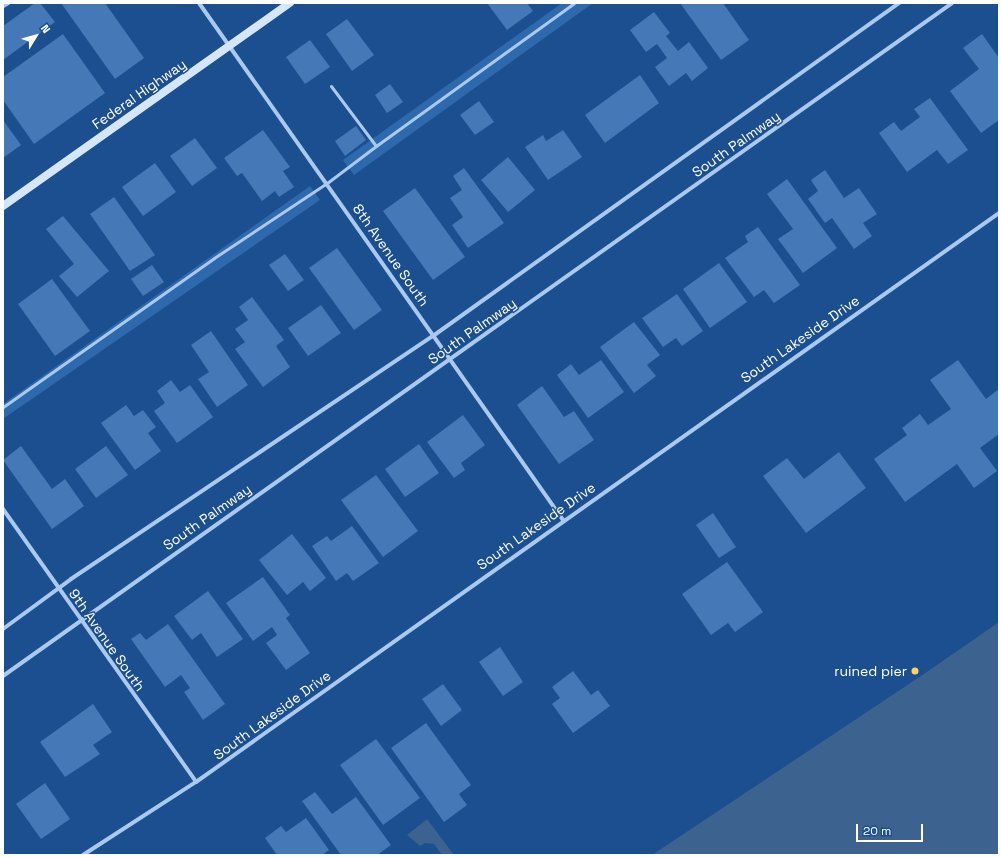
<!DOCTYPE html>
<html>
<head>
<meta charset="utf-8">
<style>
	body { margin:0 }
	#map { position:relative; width:1002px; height:858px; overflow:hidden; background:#1b4f8f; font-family:"Space Grotesk",sans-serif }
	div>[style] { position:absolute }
	.green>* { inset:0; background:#2e69ad }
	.water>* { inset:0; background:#3c6290 }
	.building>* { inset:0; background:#4478b7 }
	.service>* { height:3px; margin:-1.5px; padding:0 1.5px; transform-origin:1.5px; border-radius:1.5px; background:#a9c9ee }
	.minor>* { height:4px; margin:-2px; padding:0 2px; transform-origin:2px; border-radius:2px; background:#a9c9ee }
	.secondary>* { height:8px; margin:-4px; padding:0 4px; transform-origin:4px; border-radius:4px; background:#d6e6fa }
	.dots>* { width:11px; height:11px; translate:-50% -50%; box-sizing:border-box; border:2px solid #1b4f8f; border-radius:50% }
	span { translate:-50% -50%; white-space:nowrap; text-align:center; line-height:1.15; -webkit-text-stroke:3px #1b4f8f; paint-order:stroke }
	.street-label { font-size:14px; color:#fff }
	.poi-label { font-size:14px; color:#fff }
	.right { translate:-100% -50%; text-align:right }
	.frame { position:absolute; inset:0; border:4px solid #fff; pointer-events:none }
	.north { position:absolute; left:16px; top:16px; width:40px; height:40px; -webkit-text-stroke:3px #1b4f8f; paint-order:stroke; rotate:53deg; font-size:11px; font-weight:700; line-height:16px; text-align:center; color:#fff }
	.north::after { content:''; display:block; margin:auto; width:14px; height:18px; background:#fff; clip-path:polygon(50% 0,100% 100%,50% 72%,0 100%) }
	.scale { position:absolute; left:856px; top:824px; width:67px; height:18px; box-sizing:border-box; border:2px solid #fff; border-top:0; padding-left:5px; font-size:12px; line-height:14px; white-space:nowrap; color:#fff; -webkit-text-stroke:3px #1b4f8f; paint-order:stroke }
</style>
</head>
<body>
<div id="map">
	<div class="green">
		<div style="clip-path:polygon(562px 3px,593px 3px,354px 175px,343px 160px)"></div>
		<div style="clip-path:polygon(310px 186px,320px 200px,3px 419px,3px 404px)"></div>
	</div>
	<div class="water">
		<div style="clip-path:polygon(999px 622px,999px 855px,652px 855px,921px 676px)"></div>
		<div style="clip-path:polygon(427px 819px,454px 855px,442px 855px,434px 844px,425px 843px,420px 846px,407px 835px)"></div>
	</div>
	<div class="building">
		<div style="clip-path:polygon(35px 3px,40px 3px,55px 22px,3px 60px,3px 26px)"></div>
		<div style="clip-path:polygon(61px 3px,105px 3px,144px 58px,115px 79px)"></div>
		<div style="clip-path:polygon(487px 3px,527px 3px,533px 11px,507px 30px)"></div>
		<div style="clip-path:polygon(680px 3px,723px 3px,749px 40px,721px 60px)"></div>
		<div style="clip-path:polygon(654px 12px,670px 33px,666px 36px,678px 51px,689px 42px,708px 68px,692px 81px,686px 73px,669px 86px,655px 67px,667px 58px,657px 44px,646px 52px,630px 30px)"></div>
		<div style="clip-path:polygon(347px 19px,374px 55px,352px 71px,326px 34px)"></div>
		<div style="clip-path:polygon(63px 34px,105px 93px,34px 144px,3px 100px,3px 77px)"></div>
		<div style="clip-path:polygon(982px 34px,999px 58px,999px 120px,981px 133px,950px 91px,979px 69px,963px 48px)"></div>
		<div style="clip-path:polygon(310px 40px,330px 67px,305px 84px,286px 57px)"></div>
		<div style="clip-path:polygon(640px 75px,659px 103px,605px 143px,585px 115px)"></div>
		<div style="clip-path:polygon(390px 84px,403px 102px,387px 113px,375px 95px)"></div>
		<div style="clip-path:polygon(930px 98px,968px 150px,948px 164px,937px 150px,907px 172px,879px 133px,894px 122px,901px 131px,920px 117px,914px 109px)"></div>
		<div style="clip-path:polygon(479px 101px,494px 122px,475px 135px,460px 115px)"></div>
		<div style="clip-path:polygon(3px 120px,21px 145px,3px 158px)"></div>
		<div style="clip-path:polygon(356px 126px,366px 140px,345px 156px,335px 141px)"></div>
		<div style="clip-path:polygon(263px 130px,290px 167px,283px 171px,294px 187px,279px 197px,275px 191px,262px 201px,242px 173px,237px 176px,224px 158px)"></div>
		<div style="clip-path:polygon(563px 130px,582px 157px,548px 180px,525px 147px,543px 135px,546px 141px)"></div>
		<div style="clip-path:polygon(195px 138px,217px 168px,192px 186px,170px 156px)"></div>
		<div style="clip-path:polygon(508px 157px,535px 190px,508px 212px,481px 180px)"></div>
		<div style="clip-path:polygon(155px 163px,176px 192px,143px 216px,122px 187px)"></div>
		<div style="clip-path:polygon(464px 168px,504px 223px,468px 248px,452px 225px,463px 217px,450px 198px,462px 190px,453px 176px)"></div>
		<div style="clip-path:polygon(825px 170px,844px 198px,859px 188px,877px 214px,863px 223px,872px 236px,854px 249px,832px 218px,825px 223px,808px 199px,818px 191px,811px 180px)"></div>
		<div style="clip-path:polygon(787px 179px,837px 248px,803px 273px,778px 239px,793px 229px,767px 194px)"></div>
		<div style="clip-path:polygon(415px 188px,465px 257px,433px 280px,383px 211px)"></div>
		<div style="clip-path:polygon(114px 197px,155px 255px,130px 271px,90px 214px)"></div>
		<div style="clip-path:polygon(63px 216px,109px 271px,77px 297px,59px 276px,74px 264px,46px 229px)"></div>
		<div style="clip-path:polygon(758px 227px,800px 285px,774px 303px,764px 290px,754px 297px,725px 258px,748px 242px,745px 236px)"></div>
		<div style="clip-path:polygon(337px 248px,382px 310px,354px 330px,309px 268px)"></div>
		<div style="clip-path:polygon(285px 254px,304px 280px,288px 291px,269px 265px)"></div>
		<div style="clip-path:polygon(719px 263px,747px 302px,710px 328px,683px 289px)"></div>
		<div style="clip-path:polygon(152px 265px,164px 282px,143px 296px,131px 279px)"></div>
		<div style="clip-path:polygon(52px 279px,90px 331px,55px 356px,18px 304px)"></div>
		<div style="clip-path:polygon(677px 294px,703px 331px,682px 346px,676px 338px,663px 347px,642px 318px)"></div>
		<div style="clip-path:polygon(252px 297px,284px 340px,276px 346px,290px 367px,263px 387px,235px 349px,245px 342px,235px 329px,248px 320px,239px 307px)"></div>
		<div style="clip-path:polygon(321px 305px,341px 333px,308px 356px,288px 328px)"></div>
		<div style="clip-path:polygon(634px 322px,660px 355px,647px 365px,656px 376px,634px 393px,600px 347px)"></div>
		<div style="clip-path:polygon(211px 331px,248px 385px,217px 407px,198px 379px,209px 372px,191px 345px)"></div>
		<div style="clip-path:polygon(601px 360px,624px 392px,588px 418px,557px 375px,571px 364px,579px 375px)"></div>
		<div style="clip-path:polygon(958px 360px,986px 399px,999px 389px,999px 434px,980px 448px,997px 471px,974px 488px,957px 464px,905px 502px,874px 459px,907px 435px,902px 428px,920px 414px,928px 425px,951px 409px,930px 380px)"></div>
		<div style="clip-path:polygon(171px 380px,180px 392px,190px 385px,213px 417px,177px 443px,154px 411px,165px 403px,157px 391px)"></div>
		<div style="clip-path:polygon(542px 386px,564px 417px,574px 411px,594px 440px,559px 464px,517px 405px)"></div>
		<div style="clip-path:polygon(126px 405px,134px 416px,143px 410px,156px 427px,148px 433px,161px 451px,135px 470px,101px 423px)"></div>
		<div style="clip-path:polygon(463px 415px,485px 445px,461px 463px,465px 470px,454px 478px,427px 442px)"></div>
		<div style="clip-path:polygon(419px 444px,439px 473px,405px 497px,385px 469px)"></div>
		<div style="clip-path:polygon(21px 446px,52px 489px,65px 479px,84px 506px,52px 529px,3px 460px)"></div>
		<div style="clip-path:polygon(106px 446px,128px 475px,96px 498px,75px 469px)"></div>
		<div style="clip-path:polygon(839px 452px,866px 488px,806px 533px,763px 476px,787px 458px,804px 479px)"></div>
		<div style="clip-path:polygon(376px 475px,418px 531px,383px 557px,341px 500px)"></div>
		<div style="clip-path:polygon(713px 513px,736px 547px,719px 558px,696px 525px)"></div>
		<div style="clip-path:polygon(352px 526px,379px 563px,353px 581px,347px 573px,336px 581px,312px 546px,327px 536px,331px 541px)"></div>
		<div style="clip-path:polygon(292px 534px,326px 578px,310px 591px,303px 582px,287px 595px,259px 560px)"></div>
		<div style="clip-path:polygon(727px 562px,763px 612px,735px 632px,728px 623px,711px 635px,682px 594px)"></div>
		<div style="clip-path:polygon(263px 577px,290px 615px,286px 618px,310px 653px,286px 670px,266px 643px,277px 635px,272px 627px,253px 641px,226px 603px)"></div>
		<div style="clip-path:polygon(208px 591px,243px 639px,217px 657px,201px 633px,192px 640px,174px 616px)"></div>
		<div style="clip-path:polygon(168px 624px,225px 704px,203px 720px,184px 692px,190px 688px,181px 675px,165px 687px,131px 639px,140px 633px,146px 640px)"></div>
		<div style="clip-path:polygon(500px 647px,523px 682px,503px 696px,479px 662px)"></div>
		<div style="clip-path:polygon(573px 671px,591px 695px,598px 690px,610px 706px,573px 733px,552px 704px,560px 698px,552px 687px)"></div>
		<div style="clip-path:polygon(443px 684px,462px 710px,441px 726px,422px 699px)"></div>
		<div style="clip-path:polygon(93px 704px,112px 732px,93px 745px,100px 754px,65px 777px,40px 742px)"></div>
		<div style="clip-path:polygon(426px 723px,471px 785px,459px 794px,467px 805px,444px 822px,391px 748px)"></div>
		<div style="clip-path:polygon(376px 739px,420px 798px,383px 825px,340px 765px)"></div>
		<div style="clip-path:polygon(45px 783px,70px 819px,41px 839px,16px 804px)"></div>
		<div style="clip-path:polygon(315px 792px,332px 814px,356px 797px,391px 845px,377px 855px,341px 855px,302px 801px)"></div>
		<div style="clip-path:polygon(306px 818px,329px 850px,322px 855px,277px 855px,265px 838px,281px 826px,286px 832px)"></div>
	</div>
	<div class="service">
		<div style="left:3px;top:6px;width:6px;rotate:-31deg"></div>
		<div style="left:376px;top:146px;width:244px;rotate:-35.8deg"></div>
		<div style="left:3px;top:407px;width:258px;rotate:-35.2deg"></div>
		<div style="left:214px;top:258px;width:136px;rotate:-33.6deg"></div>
		<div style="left:327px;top:183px;width:61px;rotate:-37.1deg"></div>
		<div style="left:376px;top:146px;width:75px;rotate:-126.9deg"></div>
	</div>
	<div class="minor">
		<div style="left:199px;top:3px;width:632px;rotate:54.85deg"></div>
		<div style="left:3px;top:509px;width:334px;rotate:54.7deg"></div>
		<div style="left:3px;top:629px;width:84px;rotate:-36.3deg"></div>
		<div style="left:71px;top:579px;width:436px;rotate:-33.9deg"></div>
		<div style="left:433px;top:336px;width:573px;rotate:-35.55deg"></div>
		<div style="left:3px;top:676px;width:1163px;rotate:-35.34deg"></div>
		<div style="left:83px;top:855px;width:135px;rotate:-32.9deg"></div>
		<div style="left:196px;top:782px;width:984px;rotate:-35.32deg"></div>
	</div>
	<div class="secondary">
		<div style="left:3px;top:206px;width:352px;rotate:-35.3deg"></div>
	</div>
	<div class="dots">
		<div style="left:915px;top:671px;background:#ffd166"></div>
	</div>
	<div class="street-label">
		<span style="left:139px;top:94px;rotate:-35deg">Federal Highway</span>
		<span style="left:736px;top:144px;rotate:-35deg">South Palmway</span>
		<span style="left:391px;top:255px;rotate:55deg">8th Avenue South</span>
		<span style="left:472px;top:331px;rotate:-35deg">South Palmway</span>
		<span style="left:800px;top:339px;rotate:-35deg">South Lakeside Drive</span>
		<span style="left:207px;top:517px;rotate:-35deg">South Palmway</span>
		<span style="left:536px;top:526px;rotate:-35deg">South Lakeside Drive</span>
		<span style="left:107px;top:640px;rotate:55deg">9th Avenue South</span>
		<span style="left:272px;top:715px;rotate:-36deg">South Lakeside Drive</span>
	</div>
	<div class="poi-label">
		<span class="right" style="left:907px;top:671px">ruined pier</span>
	</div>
	<div class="frame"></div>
	<div class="north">N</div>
	<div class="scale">20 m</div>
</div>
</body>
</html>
